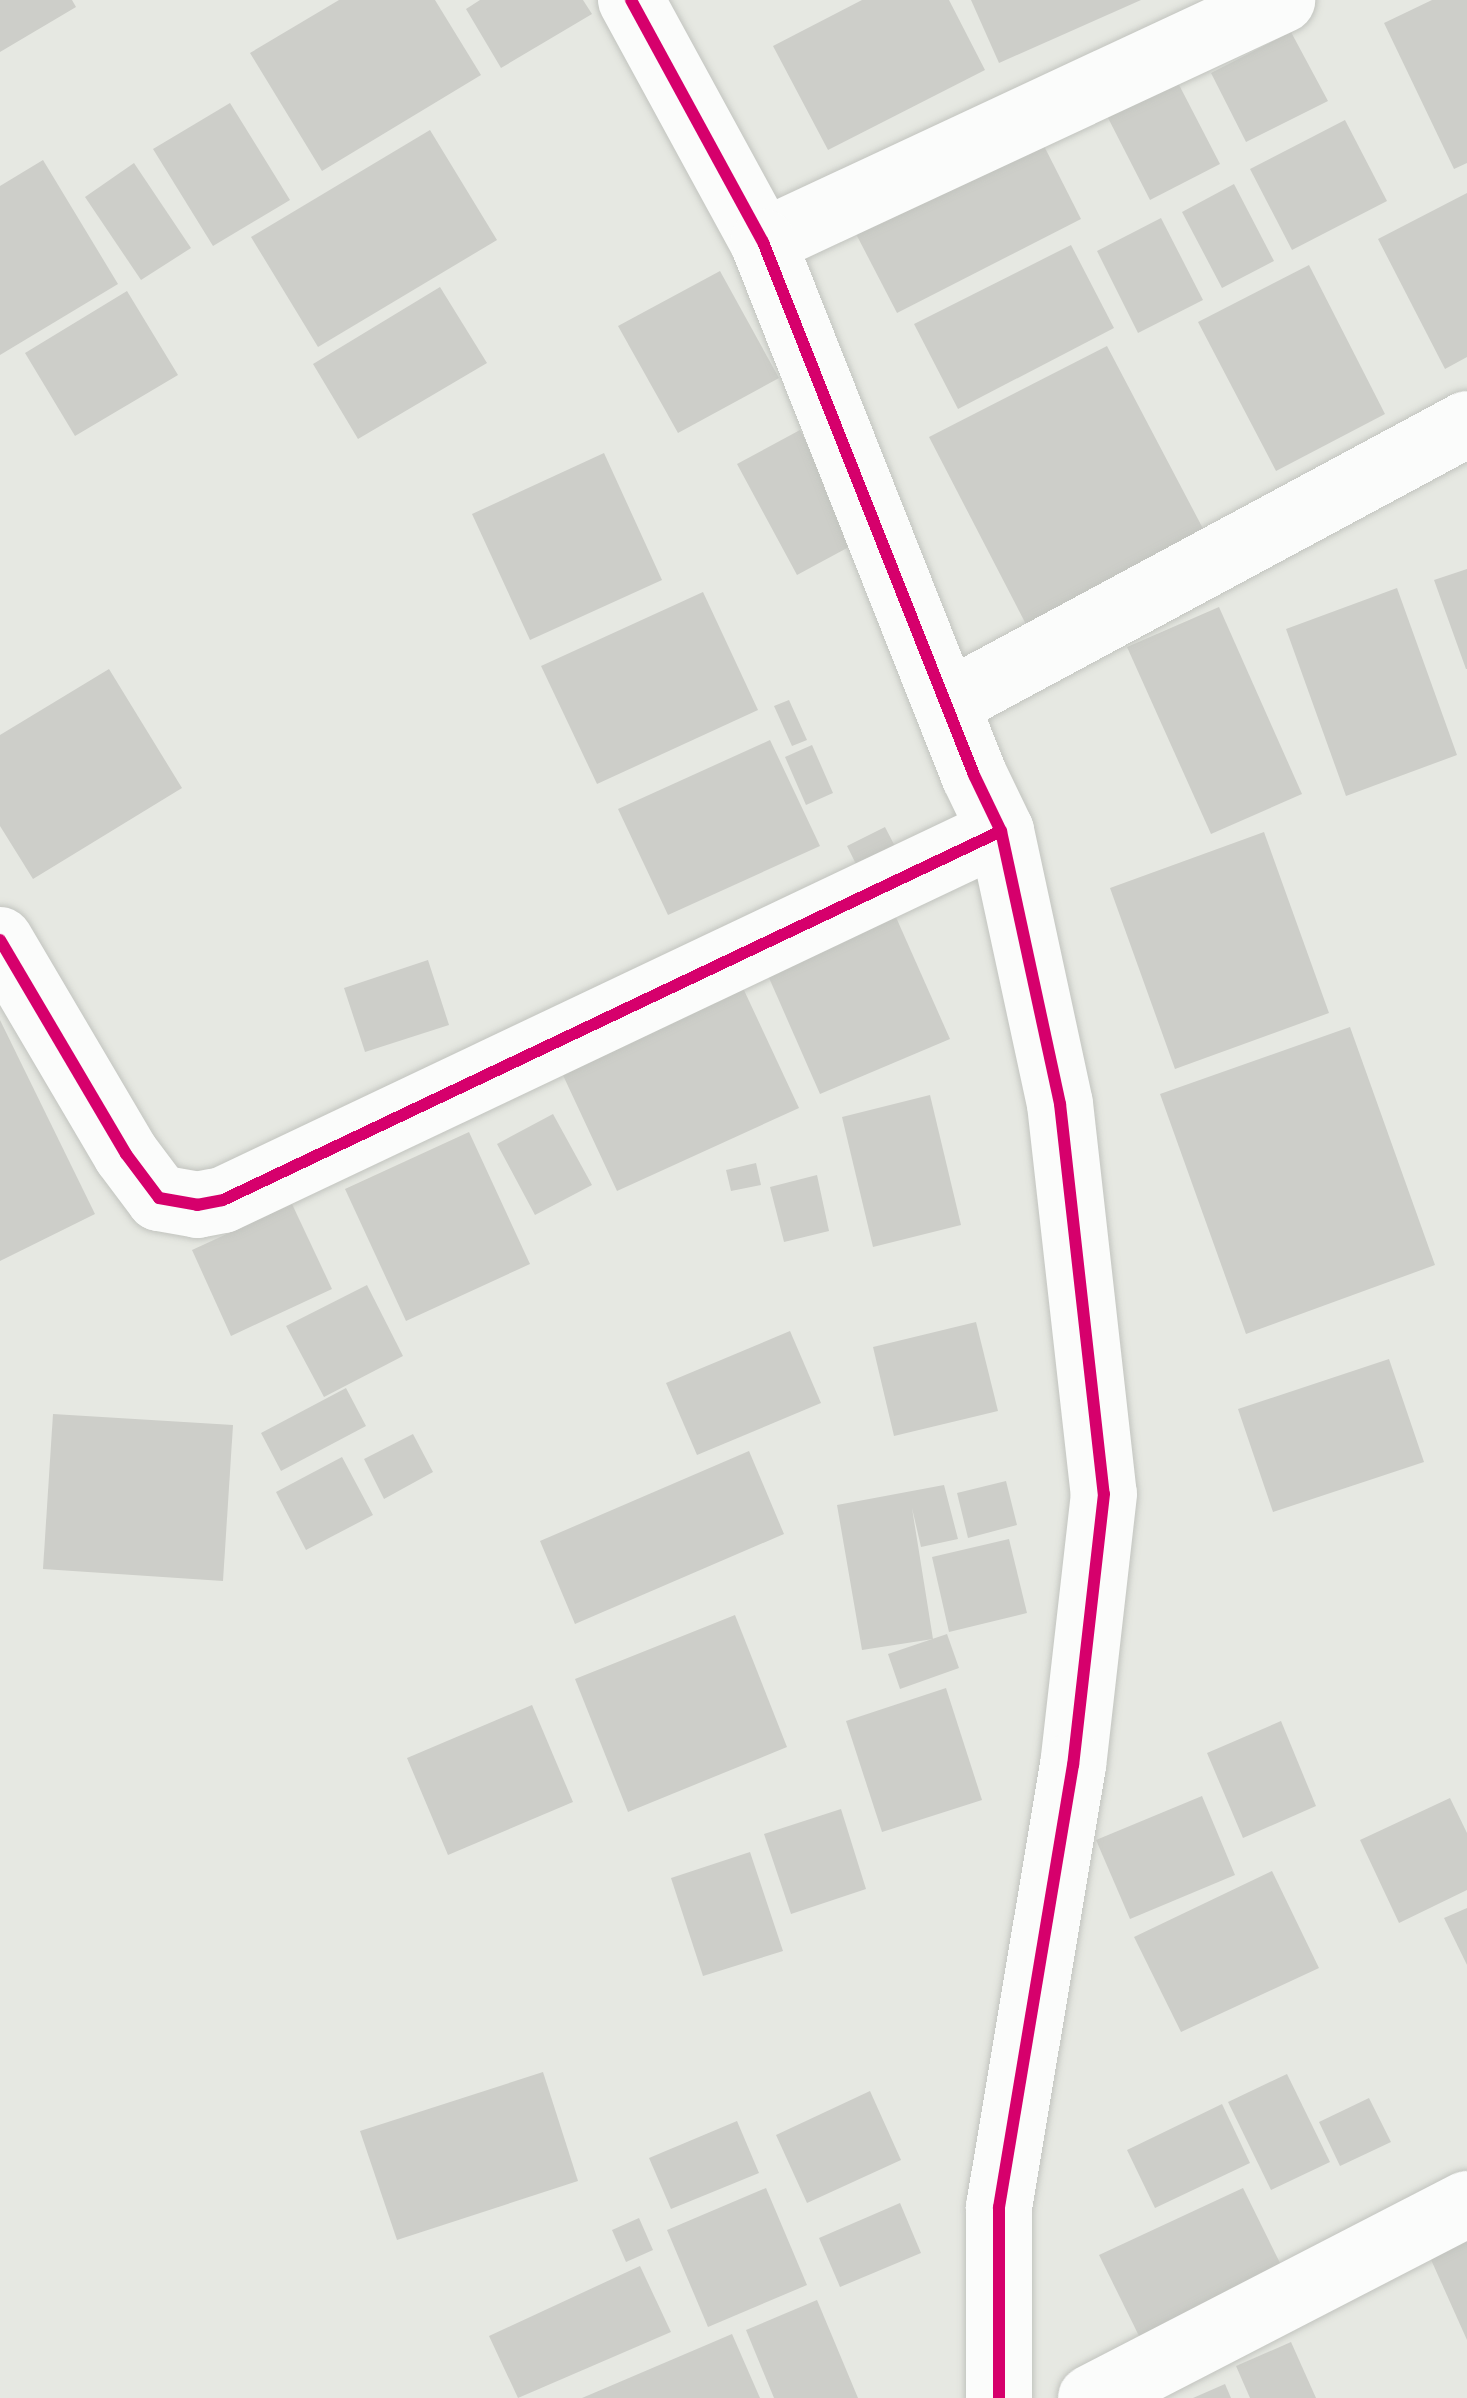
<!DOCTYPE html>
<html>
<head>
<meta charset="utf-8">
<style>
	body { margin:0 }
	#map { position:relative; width:1467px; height:2398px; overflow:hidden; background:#e6e8e2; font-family:"PT Sans",sans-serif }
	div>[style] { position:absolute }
	.building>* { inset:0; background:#cdcec9 }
	.roads { filter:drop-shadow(0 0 3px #c2c4bf) drop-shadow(0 0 3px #c2c4bf) }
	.minor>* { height:66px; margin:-33px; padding:0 33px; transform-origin:33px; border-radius:33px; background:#fbfcfb }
	.tertiary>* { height:66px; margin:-33px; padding:0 33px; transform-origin:33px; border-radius:33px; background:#fbfcfb }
	.cycleway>* { height:12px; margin:-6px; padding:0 6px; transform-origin:6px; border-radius:6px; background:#d6006c }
	span { translate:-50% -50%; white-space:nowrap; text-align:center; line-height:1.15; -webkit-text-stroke:10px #e7eae0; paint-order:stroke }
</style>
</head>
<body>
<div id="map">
	<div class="building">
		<div style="clip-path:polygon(0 0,72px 0,76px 7px,0 52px)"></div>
		<div style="clip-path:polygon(339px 0,435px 0,481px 75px,322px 171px,250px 53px)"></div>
		<div style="clip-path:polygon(480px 0,583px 0,592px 14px,501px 68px,466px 9px)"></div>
		<div style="clip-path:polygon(862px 0,949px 0,985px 70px,828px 150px,773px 46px)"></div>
		<div style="clip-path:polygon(971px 0,1141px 0,999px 63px)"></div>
		<div style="clip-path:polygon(1432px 0,1467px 0,1467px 163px,1454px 169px,1384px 23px)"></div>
		<div style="clip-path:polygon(1291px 32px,1328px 101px,1246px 142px,1211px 73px)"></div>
		<div style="clip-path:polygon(1176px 79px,1220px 164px,1150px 200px,1106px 114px)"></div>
		<div style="clip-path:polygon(230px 103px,290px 200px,213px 246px,153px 149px)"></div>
		<div style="clip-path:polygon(1345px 120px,1387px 201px,1292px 250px,1250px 169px)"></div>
		<div style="clip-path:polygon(430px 130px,497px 240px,318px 347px,251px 237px)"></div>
		<div style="clip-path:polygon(1040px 138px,1081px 219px,897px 313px,855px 232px)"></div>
		<div style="clip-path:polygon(43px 160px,118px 284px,0 355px,0 186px)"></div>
		<div style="clip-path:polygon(134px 163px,191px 248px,141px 280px,85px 197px)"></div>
		<div style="clip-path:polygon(1234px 184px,1274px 261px,1222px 288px,1182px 212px)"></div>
		<div style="clip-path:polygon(1467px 193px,1467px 357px,1445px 369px,1378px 239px)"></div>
		<div style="clip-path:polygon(1161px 218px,1203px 300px,1138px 333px,1097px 251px)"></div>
		<div style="clip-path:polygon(1071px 245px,1114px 328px,958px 409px,914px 324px)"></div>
		<div style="clip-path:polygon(1309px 265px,1385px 414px,1276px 471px,1198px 322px)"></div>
		<div style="clip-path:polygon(720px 271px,779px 378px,678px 433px,618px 326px)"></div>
		<div style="clip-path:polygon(440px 287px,487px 363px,358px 439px,313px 364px)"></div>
		<div style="clip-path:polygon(127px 291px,178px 375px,75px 436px,25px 353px)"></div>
		<div style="clip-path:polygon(1107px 346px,1209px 540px,1030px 632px,929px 437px)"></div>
		<div style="clip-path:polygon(800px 430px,860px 541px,797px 575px,737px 464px)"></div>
		<div style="clip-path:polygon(604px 453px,662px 580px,530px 640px,472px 514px)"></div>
		<div style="clip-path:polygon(1467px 569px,1467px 669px,1466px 669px,1434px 580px)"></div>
		<div style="clip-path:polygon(1397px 588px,1457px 755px,1346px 796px,1286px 629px)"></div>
		<div style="clip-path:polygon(703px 592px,758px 710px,597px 784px,541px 666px)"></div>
		<div style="clip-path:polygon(1219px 607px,1302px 794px,1211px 834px,1127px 647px)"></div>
		<div style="clip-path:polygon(109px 669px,182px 788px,33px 879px,0 826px,0 735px)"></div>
		<div style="clip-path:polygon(789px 700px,807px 740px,792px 746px,774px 706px)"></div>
		<div style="clip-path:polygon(770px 740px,820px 846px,668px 915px,618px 809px)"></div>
		<div style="clip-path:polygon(812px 745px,833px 793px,806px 805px,785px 757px)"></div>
		<div style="clip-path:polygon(885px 827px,899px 854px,860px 872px,847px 846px)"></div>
		<div style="clip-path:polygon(1264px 832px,1329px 1013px,1175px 1069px,1110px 888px)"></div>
		<div style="clip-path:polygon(895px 915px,950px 1039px,820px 1094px,766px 971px)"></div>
		<div style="clip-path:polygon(428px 960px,449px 1025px,365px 1052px,344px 988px)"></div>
		<div style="clip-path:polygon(736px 973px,799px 1108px,617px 1191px,554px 1056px)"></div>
		<div style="clip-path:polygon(0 1020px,95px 1214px,0 1261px)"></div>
		<div style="clip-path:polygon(1350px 1027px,1435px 1265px,1246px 1334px,1160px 1094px)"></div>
		<div style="clip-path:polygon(930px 1095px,961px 1225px,873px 1247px,842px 1117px)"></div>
		<div style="clip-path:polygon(553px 1114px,592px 1185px,535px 1215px,497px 1144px)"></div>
		<div style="clip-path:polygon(469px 1132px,530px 1264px,406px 1321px,345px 1189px)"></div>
		<div style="clip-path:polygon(756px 1163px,761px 1185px,731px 1191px,726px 1170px)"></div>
		<div style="clip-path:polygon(817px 1175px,829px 1231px,784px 1242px,770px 1187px)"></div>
		<div style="clip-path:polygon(292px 1204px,332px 1289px,231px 1336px,192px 1250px)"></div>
		<div style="clip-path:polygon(367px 1285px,403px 1356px,324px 1397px,286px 1326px)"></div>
		<div style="clip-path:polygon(976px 1322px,998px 1411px,894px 1436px,873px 1347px)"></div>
		<div style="clip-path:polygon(790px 1331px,821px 1403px,697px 1455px,666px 1383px)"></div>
		<div style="clip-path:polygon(1389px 1359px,1424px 1462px,1273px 1512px,1238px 1409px)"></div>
		<div style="clip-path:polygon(346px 1388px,366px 1426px,281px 1471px,261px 1433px)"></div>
		<div style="clip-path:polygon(53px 1414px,233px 1425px,223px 1581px,43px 1569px)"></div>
		<div style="clip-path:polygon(413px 1434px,433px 1472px,384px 1499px,364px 1459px)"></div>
		<div style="clip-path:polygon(749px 1451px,784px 1534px,575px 1624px,540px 1541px)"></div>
		<div style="clip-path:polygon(342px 1457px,373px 1515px,306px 1550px,276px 1492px)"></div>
		<div style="clip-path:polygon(1006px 1481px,1017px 1525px,968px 1538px,957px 1493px)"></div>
		<div style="clip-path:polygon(944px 1485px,958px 1539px,921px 1547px,912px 1508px,933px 1639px,862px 1650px,837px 1505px)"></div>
		<div style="clip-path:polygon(1009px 1539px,1027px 1613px,949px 1632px,932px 1557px)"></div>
		<div style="clip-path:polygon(735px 1615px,787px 1747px,628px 1812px,575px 1679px)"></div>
		<div style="clip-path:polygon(947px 1634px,959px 1668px,900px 1689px,888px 1654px)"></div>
		<div style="clip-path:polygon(946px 1688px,982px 1800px,882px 1832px,846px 1721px)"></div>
		<div style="clip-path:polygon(532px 1705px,573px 1802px,448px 1855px,407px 1758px)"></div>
		<div style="clip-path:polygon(1281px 1721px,1316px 1806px,1243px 1838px,1207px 1753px)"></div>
		<div style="clip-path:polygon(1202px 1796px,1235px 1875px,1130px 1919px,1096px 1840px)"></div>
		<div style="clip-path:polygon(1450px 1798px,1467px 1833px,1467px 1890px,1399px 1923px,1360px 1840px)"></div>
		<div style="clip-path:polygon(841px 1809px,866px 1889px,791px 1914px,764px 1834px)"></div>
		<div style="clip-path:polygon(750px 1852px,783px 1951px,703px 1976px,671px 1878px)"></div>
		<div style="clip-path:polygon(1272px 1871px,1319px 1968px,1181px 2032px,1134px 1937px)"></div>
		<div style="clip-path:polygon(1467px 1908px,1467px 1965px,1444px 1918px)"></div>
		<div style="clip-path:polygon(543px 2072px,578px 2181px,397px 2240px,360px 2131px)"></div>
		<div style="clip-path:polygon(1287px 2074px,1330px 2162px,1271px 2190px,1228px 2102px)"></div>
		<div style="clip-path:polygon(870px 2091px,901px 2160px,807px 2203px,776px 2135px)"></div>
		<div style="clip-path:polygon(1369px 2098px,1391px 2142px,1340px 2166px,1319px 2122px)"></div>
		<div style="clip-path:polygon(1222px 2104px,1250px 2163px,1155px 2208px,1127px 2150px)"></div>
		<div style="clip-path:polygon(737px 2121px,759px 2173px,671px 2209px,649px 2158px)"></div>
		<div style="clip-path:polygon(766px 2188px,807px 2285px,708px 2327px,667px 2230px)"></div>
		<div style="clip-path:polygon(1243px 2188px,1286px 2275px,1143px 2344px,1099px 2255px)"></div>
		<div style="clip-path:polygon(900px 2203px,921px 2253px,840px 2287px,819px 2238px)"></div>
		<div style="clip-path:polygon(639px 2218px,653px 2250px,626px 2262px,612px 2230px)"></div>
		<div style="clip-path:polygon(1467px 2225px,1467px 2340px,1424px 2244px)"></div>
		<div style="clip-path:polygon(640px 2266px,671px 2332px,518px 2398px,489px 2336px)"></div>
		<div style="clip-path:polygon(817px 2300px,858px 2398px,774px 2398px,746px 2330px)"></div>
		<div style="clip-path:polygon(732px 2334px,760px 2398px,582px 2398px)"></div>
		<div style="clip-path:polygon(1291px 2342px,1316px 2398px,1250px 2398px,1236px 2366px)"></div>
		<div style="clip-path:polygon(1225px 2384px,1231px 2398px,1193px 2398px)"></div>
	</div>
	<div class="roads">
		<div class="minor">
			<div style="left:763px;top:242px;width:573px;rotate:-25deg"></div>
			<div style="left:948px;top:703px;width:589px;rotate:-28.26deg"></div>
			<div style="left:0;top:940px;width:248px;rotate:59.5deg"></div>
			<div style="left:126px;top:1154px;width:55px;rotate:53.1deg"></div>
			<div style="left:159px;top:1198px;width:39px;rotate:10deg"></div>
			<div style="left:197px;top:1205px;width:26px;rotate:-11deg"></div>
			<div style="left:223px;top:1200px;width:861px;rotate:-25.37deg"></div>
			<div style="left:1091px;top:2398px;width:423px;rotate:-27.3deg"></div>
		</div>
		<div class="tertiary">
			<div style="left:631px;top:0;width:276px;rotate:61.4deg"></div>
			<div style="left:763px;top:242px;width:573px;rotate:68.4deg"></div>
			<div style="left:974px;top:775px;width:62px;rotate:64.3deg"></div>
			<div style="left:1001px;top:831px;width:279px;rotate:77.8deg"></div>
			<div style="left:1060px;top:1104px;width:392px;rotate:83.6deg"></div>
			<div style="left:1104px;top:1494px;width:273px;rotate:96.5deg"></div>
			<div style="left:1073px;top:1765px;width:448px;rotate:99.5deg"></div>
			<div style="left:999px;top:2207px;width:191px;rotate:90deg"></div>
		</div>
	</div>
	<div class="cycleway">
		<div style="left:631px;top:0;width:276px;rotate:61.4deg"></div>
		<div style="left:763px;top:242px;width:573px;rotate:68.4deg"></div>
		<div style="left:974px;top:775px;width:62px;rotate:64.3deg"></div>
		<div style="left:1001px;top:831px;width:279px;rotate:77.8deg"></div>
		<div style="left:1060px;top:1104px;width:392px;rotate:83.6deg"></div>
		<div style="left:1104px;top:1494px;width:273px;rotate:96.5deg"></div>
		<div style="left:1073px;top:1765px;width:448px;rotate:99.5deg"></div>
		<div style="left:999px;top:2207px;width:191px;rotate:90deg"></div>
		<div style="left:0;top:940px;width:248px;rotate:59.5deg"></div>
		<div style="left:126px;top:1154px;width:55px;rotate:53.1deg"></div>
		<div style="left:159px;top:1198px;width:39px;rotate:10deg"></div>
		<div style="left:197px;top:1205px;width:26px;rotate:-11deg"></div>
		<div style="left:223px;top:1200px;width:861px;rotate:-25.37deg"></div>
	</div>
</div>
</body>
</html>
